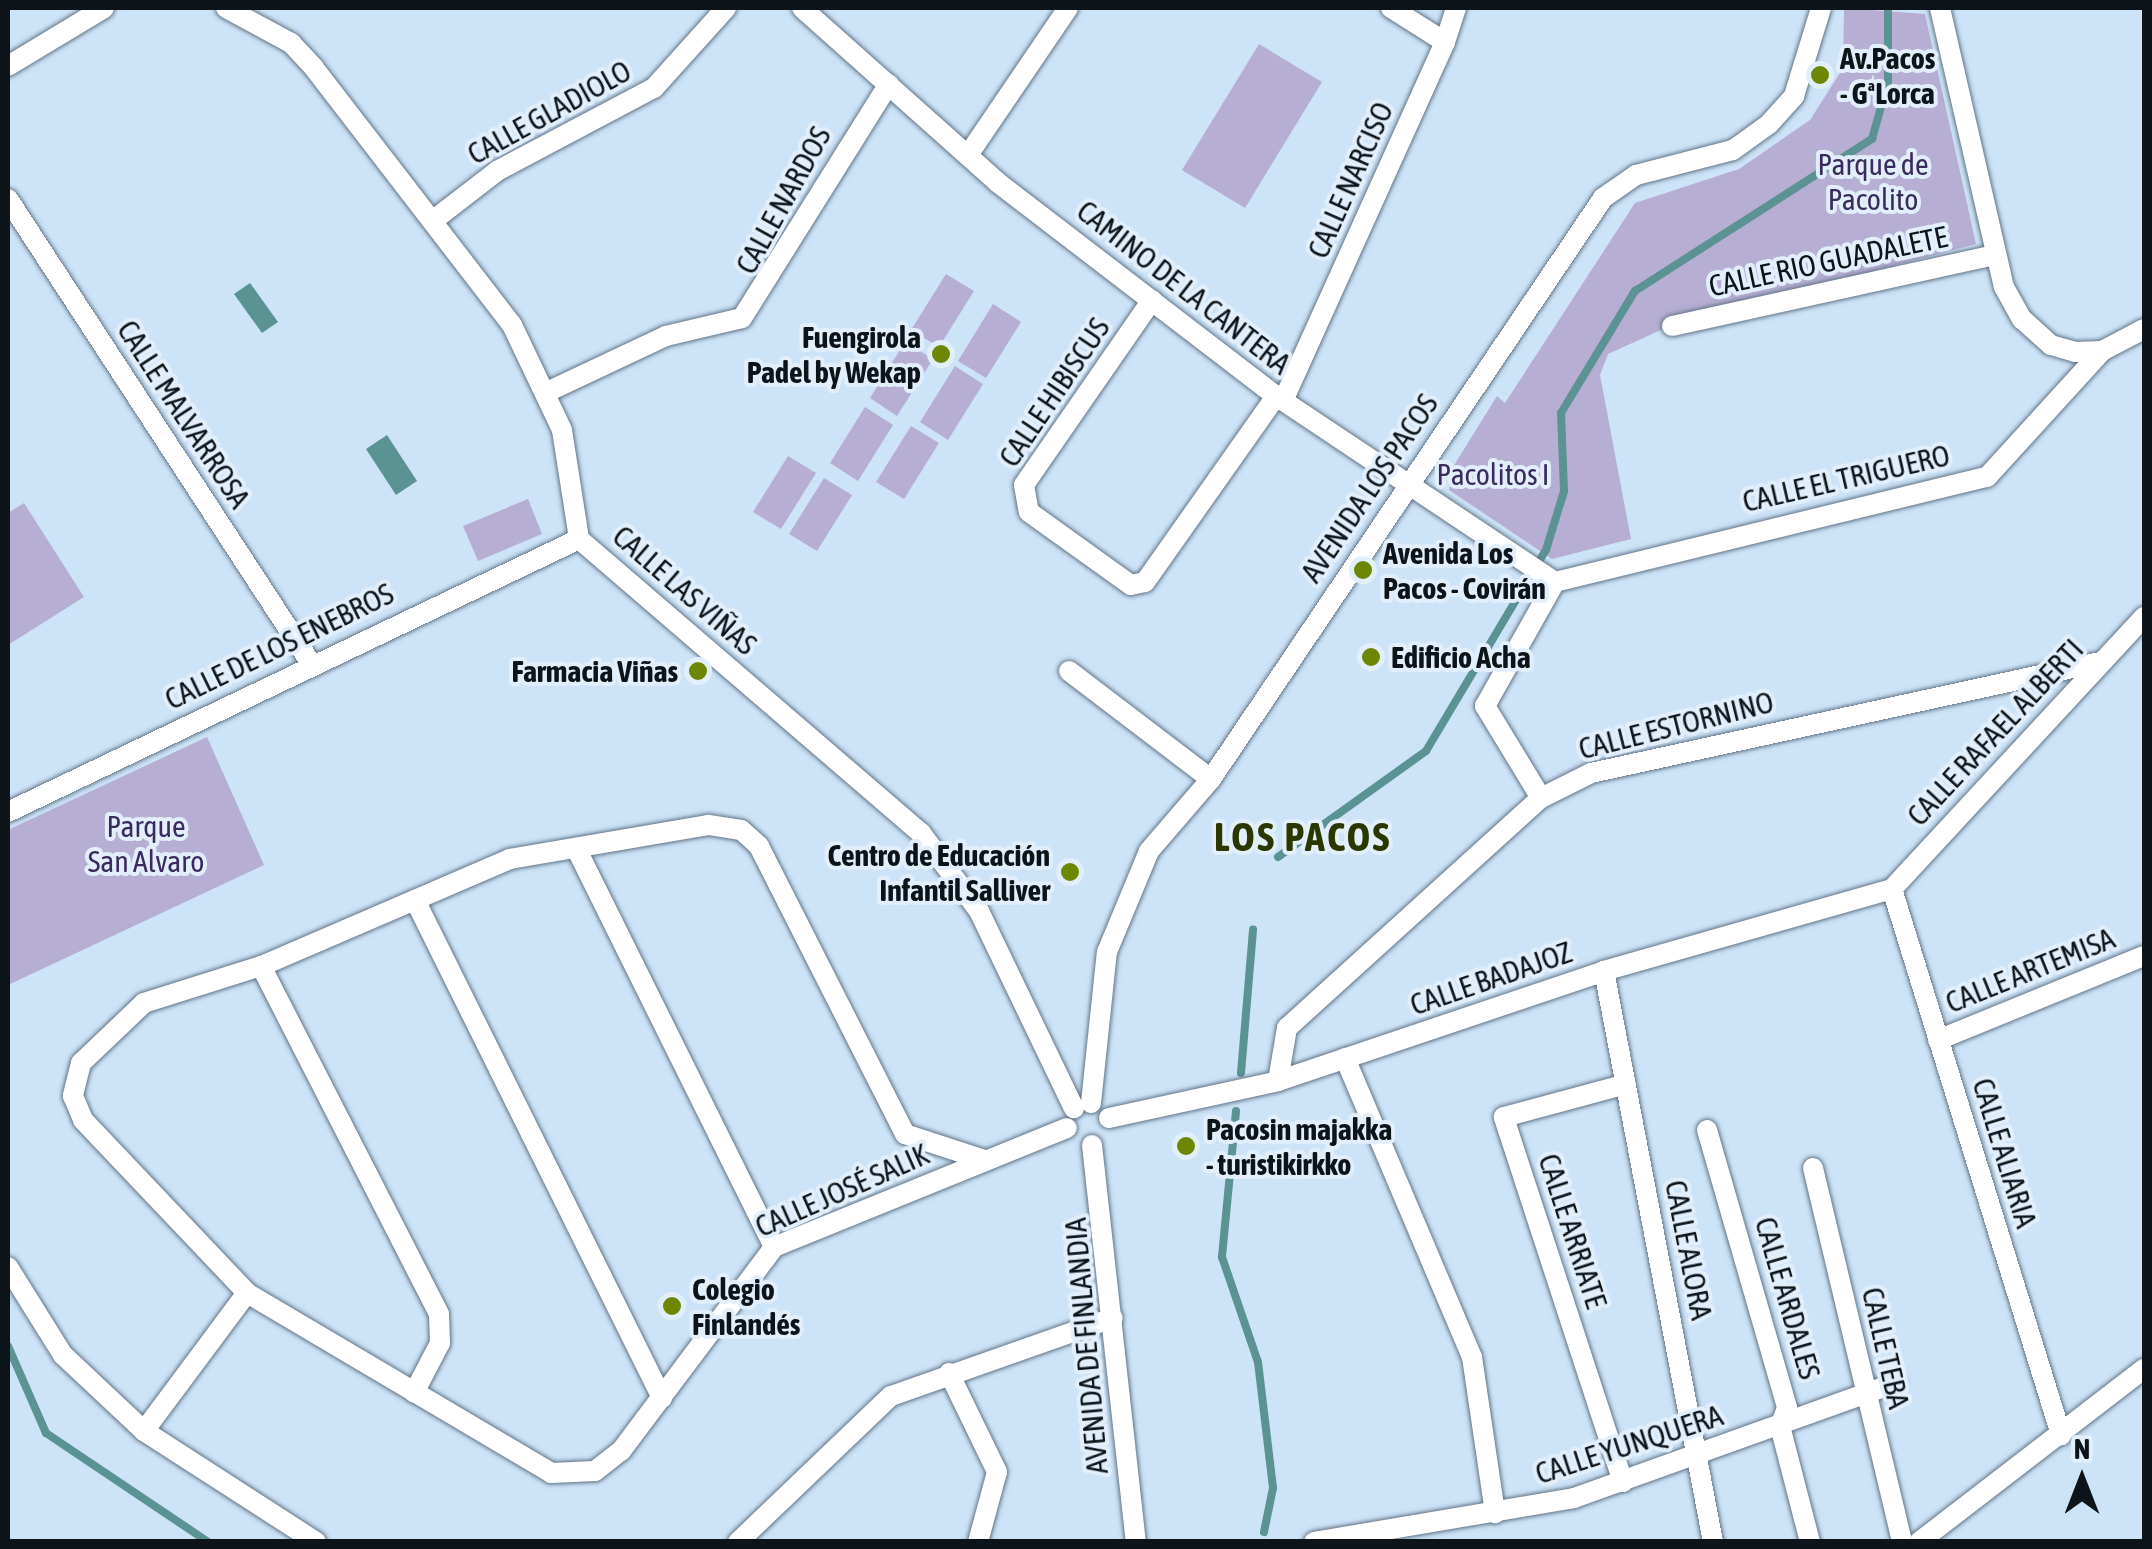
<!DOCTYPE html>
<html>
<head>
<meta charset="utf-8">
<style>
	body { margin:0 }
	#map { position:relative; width:2152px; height:1549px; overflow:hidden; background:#cde3f7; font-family:"Asap Condensed",sans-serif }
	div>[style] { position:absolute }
	.green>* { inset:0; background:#b7aed4 }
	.water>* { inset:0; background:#5b9394 }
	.stream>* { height:8px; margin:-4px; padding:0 4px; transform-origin:4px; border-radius:4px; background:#5b9394 }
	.roads { filter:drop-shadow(0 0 2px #627587) drop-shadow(0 0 2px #627587) }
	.minor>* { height:20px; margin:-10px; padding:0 10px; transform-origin:10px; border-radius:10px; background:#fff }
	.dots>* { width:28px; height:28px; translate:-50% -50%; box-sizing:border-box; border:5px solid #e2effb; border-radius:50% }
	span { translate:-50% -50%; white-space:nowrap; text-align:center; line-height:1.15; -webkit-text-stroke:8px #e2effb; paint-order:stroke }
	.poi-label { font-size:30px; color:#0c141a; font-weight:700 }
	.left { translate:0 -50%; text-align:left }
	.right { translate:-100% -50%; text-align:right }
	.street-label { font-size:30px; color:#0c141a }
	.park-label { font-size:30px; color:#3a2a5e }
	.district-label { font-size:40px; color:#2a3800; font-weight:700; letter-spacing:2.5px }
	.frame { position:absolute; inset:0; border:10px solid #0c141a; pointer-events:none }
	.north { position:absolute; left:2032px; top:1429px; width:100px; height:100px; -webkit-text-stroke:8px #e2effb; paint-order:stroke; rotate:0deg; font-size:28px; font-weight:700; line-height:40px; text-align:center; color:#0c141a }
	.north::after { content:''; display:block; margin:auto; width:35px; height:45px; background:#0c141a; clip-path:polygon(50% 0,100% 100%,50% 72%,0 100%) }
</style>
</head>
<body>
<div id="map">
	<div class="green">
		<div style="clip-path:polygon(1844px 8px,1925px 14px,1976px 244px,1672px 325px,1608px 354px,1600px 375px,1631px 539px,1552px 559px,1449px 490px,1453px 467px,1497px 396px,1505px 403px,1635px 203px,1739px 169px,1810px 120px,1843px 68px)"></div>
		<div style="clip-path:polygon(1259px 44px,1322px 82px,1245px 208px,1182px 170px)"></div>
		<div style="clip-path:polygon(946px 274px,974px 291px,939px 347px,911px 330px)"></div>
		<div style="clip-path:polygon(993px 304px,1021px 322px,986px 378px,958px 361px)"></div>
		<div style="clip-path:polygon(905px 342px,933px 359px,897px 416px,870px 398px)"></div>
		<div style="clip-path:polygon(955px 366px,983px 384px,948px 440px,920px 422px)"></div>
		<div style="clip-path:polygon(865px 407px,893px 425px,858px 481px,830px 463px)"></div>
		<div style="clip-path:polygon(911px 426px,939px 443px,904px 499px,876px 482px)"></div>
		<div style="clip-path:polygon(788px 456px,816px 473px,781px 529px,753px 512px)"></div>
		<div style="clip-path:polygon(824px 478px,852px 495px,817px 551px,789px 534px)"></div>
		<div style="clip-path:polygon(528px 499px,542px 534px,478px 561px,463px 526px)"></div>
		<div style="clip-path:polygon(24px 503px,84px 597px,8px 645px,8px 513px)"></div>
		<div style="clip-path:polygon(207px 737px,264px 865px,8px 985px,8px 830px)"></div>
	</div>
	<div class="water">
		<div style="clip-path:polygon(250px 283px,278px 322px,262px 333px,234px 294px)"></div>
		<div style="clip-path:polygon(387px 435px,417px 481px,396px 495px,366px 449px)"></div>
	</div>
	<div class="stream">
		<div style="left:1278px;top:857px;width:182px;rotate:-35.6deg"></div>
		<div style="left:1426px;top:751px;width:234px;rotate:-59.2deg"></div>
		<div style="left:1546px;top:550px;width:62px;rotate:-73deg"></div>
		<div style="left:1564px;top:491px;width:78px;rotate:-92.2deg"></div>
		<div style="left:1561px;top:413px;width:143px;rotate:-58.8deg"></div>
		<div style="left:1635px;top:291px;width:282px;rotate:-32.7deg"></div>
		<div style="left:1872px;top:139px;width:59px;rotate:-74.3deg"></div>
		<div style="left:1888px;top:82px;width:74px;rotate:-90deg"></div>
		<div style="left:1241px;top:1073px;width:144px;rotate:-85.2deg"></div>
		<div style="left:1236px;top:1111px;width:147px;rotate:95.5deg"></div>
		<div style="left:1222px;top:1257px;width:111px;rotate:71.1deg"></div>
		<div style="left:1258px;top:1362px;width:127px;rotate:83.2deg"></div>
		<div style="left:1273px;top:1488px;width:45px;rotate:101.6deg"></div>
		<div style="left:8px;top:1346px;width:95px;rotate:66.4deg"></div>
		<div style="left:46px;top:1433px;width:195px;rotate:33.9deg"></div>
	</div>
	<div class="roads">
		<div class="minor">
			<div style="left:226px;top:8px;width:74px;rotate:28.3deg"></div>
			<div style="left:291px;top:43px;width:34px;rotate:47deg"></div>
			<div style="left:314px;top:68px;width:324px;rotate:52.4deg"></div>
			<div style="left:512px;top:325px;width:116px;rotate:64.5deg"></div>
			<div style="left:562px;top:430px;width:110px;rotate:81.1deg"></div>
			<div style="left:579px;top:539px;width:451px;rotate:40.7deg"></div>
			<div style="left:921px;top:833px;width:97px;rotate:53.4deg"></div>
			<div style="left:979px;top:911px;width:219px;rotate:64.3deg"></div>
			<div style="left:802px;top:8px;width:261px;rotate:41.7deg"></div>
			<div style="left:997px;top:182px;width:352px;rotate:37.5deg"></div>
			<div style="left:1276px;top:396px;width:335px;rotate:33.7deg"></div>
			<div style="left:1940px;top:8px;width:286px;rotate:77.1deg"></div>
			<div style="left:2004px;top:287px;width:37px;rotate:61deg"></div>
			<div style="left:2022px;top:319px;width:39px;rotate:42deg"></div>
			<div style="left:2051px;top:345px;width:25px;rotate:16deg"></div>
			<div style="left:2075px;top:352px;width:27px;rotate:-2deg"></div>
			<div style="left:2102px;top:351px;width:47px;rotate:-27.6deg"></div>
			<div style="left:1445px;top:42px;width:36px;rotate:-72deg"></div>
			<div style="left:8px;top:66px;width:112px;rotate:-31.1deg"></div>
			<div style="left:968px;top:155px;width:178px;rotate:-55.8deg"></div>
			<div style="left:8px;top:199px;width:553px;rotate:56.88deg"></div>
			<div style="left:435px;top:219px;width:78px;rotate:-37.7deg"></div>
			<div style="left:497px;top:171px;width:178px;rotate:-27.9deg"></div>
			<div style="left:654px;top:88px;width:108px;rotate:-48deg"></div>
			<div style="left:1152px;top:300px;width:225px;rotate:124.7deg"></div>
			<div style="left:1024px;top:485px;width:27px;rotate:80deg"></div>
			<div style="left:1029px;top:512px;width:125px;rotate:35.6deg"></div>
			<div style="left:1131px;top:585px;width:14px;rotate:-12deg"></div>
			<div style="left:1145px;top:582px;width:228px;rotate:-54.8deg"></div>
			<div style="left:1672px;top:326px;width:332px;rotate:-12.4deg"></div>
			<div style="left:547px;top:392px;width:132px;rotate:-25.2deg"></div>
			<div style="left:666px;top:336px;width:78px;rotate:-13.3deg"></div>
			<div style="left:742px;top:318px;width:276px;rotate:-57.9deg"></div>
			<div style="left:1283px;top:401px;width:394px;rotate:-65.7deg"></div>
			<div style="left:1445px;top:42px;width:64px;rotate:-147.8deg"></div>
			<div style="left:1555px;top:582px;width:445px;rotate:-13.7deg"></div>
			<div style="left:1987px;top:477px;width:171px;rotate:-47.6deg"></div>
			<div style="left:1069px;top:671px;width:178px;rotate:37.3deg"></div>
			<div style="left:1541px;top:798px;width:108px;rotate:-121.3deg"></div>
			<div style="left:1485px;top:706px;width:142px;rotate:-60.6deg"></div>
			<div style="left:8px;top:812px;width:633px;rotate:-25.55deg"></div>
			<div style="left:576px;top:848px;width:445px;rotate:63.6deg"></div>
			<div style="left:1892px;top:889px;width:572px;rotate:72.8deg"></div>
			<div style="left:1892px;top:889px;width:371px;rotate:-47.2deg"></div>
			<div style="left:415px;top:900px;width:556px;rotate:63.62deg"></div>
			<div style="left:261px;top:966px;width:391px;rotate:62.9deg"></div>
			<div style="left:439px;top:1314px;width:29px;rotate:88deg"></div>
			<div style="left:440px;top:1343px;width:56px;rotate:117.5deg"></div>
			<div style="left:1604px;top:971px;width:581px;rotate:79.19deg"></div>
			<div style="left:1938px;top:1040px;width:222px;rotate:-22.2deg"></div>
			<div style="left:1345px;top:1058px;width:325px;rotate:67deg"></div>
			<div style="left:1472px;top:1357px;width:158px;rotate:81.6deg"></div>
			<div style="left:1278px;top:1081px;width:54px;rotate:-80.4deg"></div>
			<div style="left:1287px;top:1028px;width:343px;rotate:-42.2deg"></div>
			<div style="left:1541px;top:798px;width:56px;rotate:-26.6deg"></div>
			<div style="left:1591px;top:773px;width:521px;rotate:-12.3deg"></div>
			<div style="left:1091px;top:1103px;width:152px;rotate:-84deg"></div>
			<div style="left:1107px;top:952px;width:109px;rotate:-67.4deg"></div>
			<div style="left:1149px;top:851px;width:95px;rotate:-49.3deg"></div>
			<div style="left:1211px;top:779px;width:701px;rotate:-55.99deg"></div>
			<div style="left:1603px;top:198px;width:40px;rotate:-34.9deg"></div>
			<div style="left:1636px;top:175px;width:100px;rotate:-14.5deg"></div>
			<div style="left:1733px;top:150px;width:44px;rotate:-35.8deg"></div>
			<div style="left:1769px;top:124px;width:38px;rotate:-48deg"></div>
			<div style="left:1794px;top:96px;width:92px;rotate:-72.9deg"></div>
			<div style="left:1109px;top:1118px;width:173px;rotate:-12.3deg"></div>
			<div style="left:1278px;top:1081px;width:344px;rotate:-18.6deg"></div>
			<div style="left:1604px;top:971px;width:299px;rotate:-15.9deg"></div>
			<div style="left:1707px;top:1130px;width:289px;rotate:73.9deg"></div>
			<div style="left:1787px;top:1408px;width:19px;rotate:111deg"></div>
			<div style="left:1780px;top:1426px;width:120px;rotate:75.5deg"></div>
			<div style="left:1092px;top:1145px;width:399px;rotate:83.7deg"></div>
			<div style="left:984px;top:1160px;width:83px;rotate:-161.8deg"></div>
			<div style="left:905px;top:1134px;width:323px;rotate:-116.9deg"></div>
			<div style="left:759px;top:846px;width:24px;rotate:-138deg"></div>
			<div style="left:741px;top:830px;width:33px;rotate:-171deg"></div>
			<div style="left:708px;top:825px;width:201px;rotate:170.3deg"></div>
			<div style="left:510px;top:859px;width:271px;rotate:156.7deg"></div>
			<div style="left:261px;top:966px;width:123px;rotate:162.5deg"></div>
			<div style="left:144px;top:1003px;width:87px;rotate:136.4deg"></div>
			<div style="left:81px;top:1063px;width:34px;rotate:104deg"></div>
			<div style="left:73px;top:1096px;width:26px;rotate:67deg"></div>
			<div style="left:83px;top:1120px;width:238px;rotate:46.5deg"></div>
			<div style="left:247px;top:1293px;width:353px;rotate:30.6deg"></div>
			<div style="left:551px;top:1473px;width:44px;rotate:-2.6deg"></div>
			<div style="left:595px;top:1471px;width:33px;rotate:-38deg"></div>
			<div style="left:621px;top:1451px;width:255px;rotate:-53.1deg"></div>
			<div style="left:774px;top:1247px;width:316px;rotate:-22.1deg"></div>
			<div style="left:1813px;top:1168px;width:384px;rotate:76.6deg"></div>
			<div style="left:8px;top:1267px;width:104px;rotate:58deg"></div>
			<div style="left:63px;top:1355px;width:111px;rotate:43.2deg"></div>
			<div style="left:144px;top:1431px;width:205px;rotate:32.8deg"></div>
			<div style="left:949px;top:1373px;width:110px;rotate:64.1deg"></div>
			<div style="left:997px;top:1472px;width:73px;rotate:105.2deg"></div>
			<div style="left:144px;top:1431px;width:172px;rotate:-53.3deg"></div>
			<div style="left:1623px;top:1482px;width:384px;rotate:-108.1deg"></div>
			<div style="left:1504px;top:1117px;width:126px;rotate:-15.1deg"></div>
			<div style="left:738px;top:1542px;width:211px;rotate:-43.7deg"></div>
			<div style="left:891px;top:1396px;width:235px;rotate:-19.4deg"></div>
			<div style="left:1314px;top:1542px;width:264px;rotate:-9.6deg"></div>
			<div style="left:1574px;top:1498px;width:341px;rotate:-19.7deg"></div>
			<div style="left:1919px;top:1542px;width:284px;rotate:-37.6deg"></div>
		</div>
	</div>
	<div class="dots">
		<div style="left:1820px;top:75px;background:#6b8800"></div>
		<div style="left:941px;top:354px;background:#6b8800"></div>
		<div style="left:1363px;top:570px;background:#6b8800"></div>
		<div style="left:1371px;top:657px;background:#6b8800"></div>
		<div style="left:698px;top:671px;background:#6b8800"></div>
		<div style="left:1070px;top:872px;background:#6b8800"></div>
		<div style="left:1186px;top:1146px;background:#6b8800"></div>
		<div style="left:672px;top:1306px;background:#6b8800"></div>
	</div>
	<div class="poi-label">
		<span class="left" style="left:1840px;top:75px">Av.Pacos<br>- GªLorca</span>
		<span class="right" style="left:921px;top:354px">Fuengirola<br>Padel by Wekap</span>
		<span class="left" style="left:1383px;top:570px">Avenida Los<br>Pacos - Covirán</span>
		<span class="left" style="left:1391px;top:657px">Edificio Acha</span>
		<span class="right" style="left:678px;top:671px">Farmacia Viñas</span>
		<span class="right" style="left:1050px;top:872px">Centro de Educación<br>Infantil Salliver</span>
		<span class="left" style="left:1206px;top:1146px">Pacosin majakka<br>- turistikirkko</span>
		<span class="left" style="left:692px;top:1306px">Colegio<br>Finlandés</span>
	</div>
	<div class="street-label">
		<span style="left:549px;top:112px;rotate:-29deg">CALLE GLADIOLO</span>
		<span style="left:1350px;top:180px;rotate:-66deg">CALLE NARCISO</span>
		<span style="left:783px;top:200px;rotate:-61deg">CALLE NARDOS</span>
		<span style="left:1828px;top:261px;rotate:-12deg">CALLE RIO GUADALETE</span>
		<span style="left:1184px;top:287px;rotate:38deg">CAMINO DE LA CANTERA</span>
		<span style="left:1054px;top:392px;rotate:-56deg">CALLE HIBISCUS</span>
		<span style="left:184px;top:414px;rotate:57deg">CALLE MALVARROSA</span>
		<span style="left:1846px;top:478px;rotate:-13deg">CALLE EL TRIGUERO</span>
		<span style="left:1369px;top:488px;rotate:-56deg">AVENIDA LOS PACOS</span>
		<span style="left:685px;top:590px;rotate:41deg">CALLE LAS VIÑAS</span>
		<span style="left:279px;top:646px;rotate:-26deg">CALLE DE LOS ENEBROS</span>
		<span style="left:1676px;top:725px;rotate:-14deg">CALLE ESTORNINO</span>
		<span style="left:1995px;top:732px;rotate:-47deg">CALLE RAFAEL ALBERTI</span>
		<span style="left:2030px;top:970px;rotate:-22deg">CALLE ARTEMISA</span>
		<span style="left:1491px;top:978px;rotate:-19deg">CALLE BADAJOZ</span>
		<span style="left:2005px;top:1153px;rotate:73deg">CALLE ALIARIA</span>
		<span style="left:842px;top:1190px;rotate:-24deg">CALLE JOSÉ SALIK</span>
		<span style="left:1573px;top:1231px;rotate:72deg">CALLE ARRIATE</span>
		<span style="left:1689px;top:1250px;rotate:79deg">CALLE ALORA</span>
		<span style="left:1788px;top:1298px;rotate:74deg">CALLE ARDALES</span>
		<span style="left:1086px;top:1346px;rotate:-95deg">AVENIDA DE FINLANDIA</span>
		<span style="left:1886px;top:1348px;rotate:77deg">CALLE TEBA</span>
		<span style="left:1629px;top:1444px;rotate:-18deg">CALLE YUNQUERA</span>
	</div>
	<div class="park-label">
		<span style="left:1873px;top:181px">Parque de<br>Pacolito</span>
		<span style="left:1493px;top:474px">Pacolitos I</span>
		<span style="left:146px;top:843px">Parque<br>San Alvaro</span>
	</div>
	<div class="district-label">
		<span style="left:1303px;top:837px">LOS PACOS</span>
	</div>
	<div class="frame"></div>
	<div class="north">N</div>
</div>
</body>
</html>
